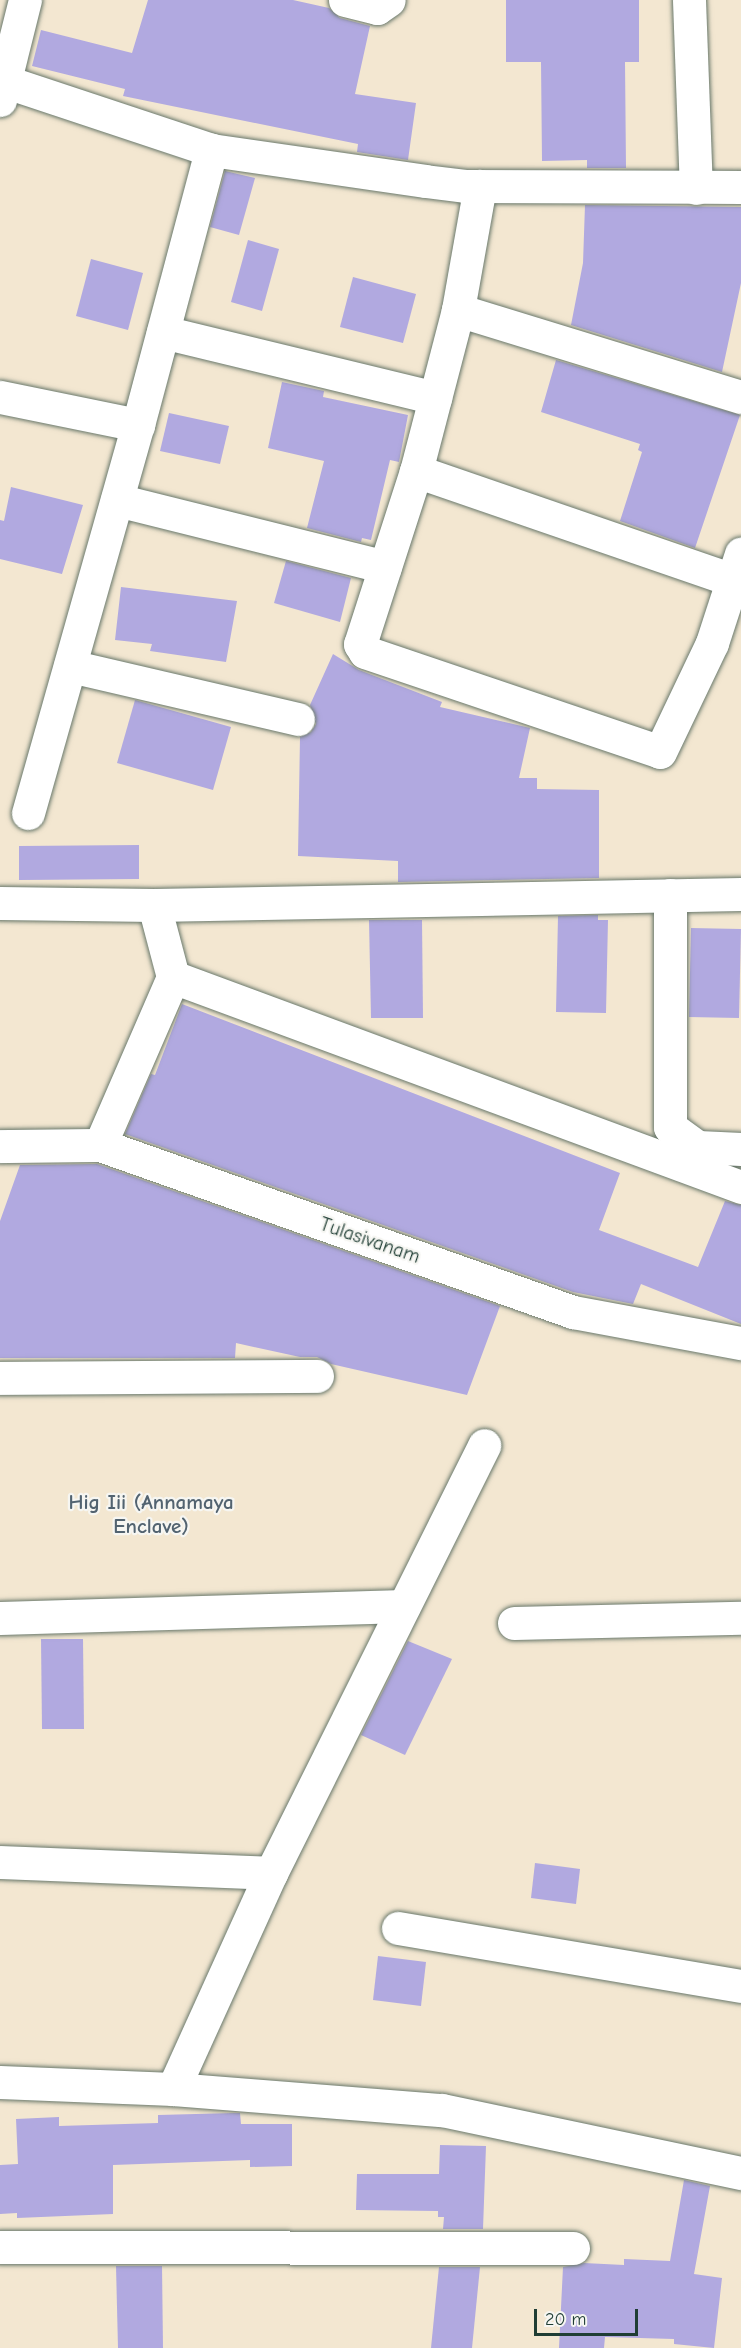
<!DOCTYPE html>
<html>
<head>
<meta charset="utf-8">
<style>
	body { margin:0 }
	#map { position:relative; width:741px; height:2348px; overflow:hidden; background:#f3e7d1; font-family:"Comic Neue",sans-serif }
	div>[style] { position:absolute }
	.building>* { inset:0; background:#b1a9e0 }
	.roads { filter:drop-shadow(0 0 2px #69786b) drop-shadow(0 0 2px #69786b) }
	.minor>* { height:33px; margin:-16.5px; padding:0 16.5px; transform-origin:16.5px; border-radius:16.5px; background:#fff }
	span { translate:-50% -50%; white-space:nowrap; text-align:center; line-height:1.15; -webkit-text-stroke:4.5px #f6f6f2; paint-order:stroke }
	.street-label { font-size:20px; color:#1f3d34 }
	.neighbourhood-label { font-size:21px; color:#526370; font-weight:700 }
	.scale { position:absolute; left:534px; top:2309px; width:104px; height:27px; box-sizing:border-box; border:3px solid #1f3d34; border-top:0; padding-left:8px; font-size:18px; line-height:21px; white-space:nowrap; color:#1f3d34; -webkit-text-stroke:4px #f6f6f2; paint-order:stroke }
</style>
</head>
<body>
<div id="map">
	<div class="building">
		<div style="clip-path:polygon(148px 0,293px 0,329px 8px,340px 18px,370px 26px,355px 94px,416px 103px,408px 160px,357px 152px,358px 144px,123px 96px,125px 89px,32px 66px,41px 30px,132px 53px)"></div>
		<div style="clip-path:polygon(506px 0,639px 0,639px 62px,625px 62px,626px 168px,587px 168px,587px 160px,542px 161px,541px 62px,506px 62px)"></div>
		<div style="clip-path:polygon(225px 171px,255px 178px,239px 235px,210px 227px)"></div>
		<div style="clip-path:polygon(585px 205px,741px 207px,741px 283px,722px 372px,571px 325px,583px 263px)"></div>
		<div style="clip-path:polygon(248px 240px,279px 249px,262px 311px,231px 302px)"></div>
		<div style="clip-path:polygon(91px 259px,143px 273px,128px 330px,76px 316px)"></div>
		<div style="clip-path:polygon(353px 277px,416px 294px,403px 343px,340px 327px)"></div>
		<div style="clip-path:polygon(556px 360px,740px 415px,695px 548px,620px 521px,642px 452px,638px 450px,640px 444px,541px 412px)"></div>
		<div style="clip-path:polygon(282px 382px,324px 391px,323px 397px,408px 415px,399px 462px,390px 460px,371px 540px,362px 538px,361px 542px,307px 528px,324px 461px,268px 448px)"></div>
		<div style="clip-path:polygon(169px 413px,229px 426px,220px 464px,160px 451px)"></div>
		<div style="clip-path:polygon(11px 487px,83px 505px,62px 574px,0 559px,0 520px,4px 521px)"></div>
		<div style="clip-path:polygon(286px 561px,351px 578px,340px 622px,274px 603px)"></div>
		<div style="clip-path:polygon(121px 587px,237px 601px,226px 662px,150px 651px,152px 644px,115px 640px)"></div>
		<div style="clip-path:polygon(333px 654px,359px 670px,442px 702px,440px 707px,530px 728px,519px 778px,537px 778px,537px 789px,599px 790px,599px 878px,398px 882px,398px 861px,298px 856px,300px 737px,311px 732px,316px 724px,310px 705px)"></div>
		<div style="clip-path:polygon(135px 700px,231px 727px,213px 790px,117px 763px)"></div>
		<div style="clip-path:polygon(139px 845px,139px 879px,19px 880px,19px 846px)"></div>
		<div style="clip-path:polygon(598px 915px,598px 920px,608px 920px,606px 1013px,556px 1012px,558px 916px)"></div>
		<div style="clip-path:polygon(369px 920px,422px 920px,423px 1018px,371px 1018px)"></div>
		<div style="clip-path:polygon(691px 928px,741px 929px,739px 1018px,689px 1017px)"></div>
		<div style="clip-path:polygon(182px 1004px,620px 1173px,599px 1230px,698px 1267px,725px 1201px,741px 1205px,741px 1324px,641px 1284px,633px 1304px,573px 1292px,125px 1134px,151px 1074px,155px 1075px)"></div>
		<div style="clip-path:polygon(97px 1164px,500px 1306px,467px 1395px,331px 1364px,317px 1357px,300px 1357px,236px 1343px,235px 1358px,0 1358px,0 1221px,20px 1165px)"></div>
		<div style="clip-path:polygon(41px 1639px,83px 1639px,84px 1729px,42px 1729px)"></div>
		<div style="clip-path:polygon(408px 1641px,452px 1659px,405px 1755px,361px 1735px)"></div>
		<div style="clip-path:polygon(535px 1863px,580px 1869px,576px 1904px,531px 1898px)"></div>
		<div style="clip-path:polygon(378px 1956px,426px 1962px,421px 2006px,373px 2000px)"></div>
		<div style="clip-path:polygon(234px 2113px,240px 2113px,241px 2124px,292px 2124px,292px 2166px,250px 2167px,250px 2160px,113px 2165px,113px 2214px,17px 2218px,17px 2213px,0 2214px,0 2165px,18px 2164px,16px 2119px,59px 2117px,59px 2126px,158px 2123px,158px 2115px)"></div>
		<div style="clip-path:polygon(440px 2145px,486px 2146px,483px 2229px,443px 2229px,444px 2217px,438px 2217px,438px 2211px,356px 2210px,357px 2174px,439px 2174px)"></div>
		<div style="clip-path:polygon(684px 2180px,710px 2186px,694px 2274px,722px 2278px,714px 2348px,674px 2344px,674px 2339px,605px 2337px,604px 2348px,559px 2348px,563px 2267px,584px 2263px,624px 2265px,624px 2259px,670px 2261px)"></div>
		<div style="clip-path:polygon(116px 2266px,162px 2266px,163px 2348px,118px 2348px)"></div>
		<div style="clip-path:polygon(439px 2267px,480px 2267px,472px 2348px,431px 2348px)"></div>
	</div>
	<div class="roads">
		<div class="minor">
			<div style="left:345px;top:0;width:33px;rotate:14deg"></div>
			<div style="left:377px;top:8px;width:14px;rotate:-34deg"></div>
			<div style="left:689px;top:0;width:188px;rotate:87.9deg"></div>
			<div style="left:4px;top:81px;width:218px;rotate:18.4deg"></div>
			<div style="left:211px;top:150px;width:216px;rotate:8.2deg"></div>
			<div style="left:425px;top:181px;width:40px;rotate:7.1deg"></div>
			<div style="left:465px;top:186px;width:276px;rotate:0.2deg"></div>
			<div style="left:0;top:100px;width:103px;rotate:-76deg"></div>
			<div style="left:480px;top:186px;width:126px;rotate:100.1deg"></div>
			<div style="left:458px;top:310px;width:296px;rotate:17.1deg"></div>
			<div style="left:458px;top:310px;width:166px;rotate:104.6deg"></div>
			<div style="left:416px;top:471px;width:182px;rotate:107.9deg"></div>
			<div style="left:360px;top:644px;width:9px;rotate:58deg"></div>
			<div style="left:365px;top:652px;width:311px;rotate:18.7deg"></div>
			<div style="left:660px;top:752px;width:121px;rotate:-64.5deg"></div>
			<div style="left:712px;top:643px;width:94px;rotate:-72deg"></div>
			<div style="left:163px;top:332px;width:280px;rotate:13.6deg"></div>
			<div style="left:0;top:397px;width:141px;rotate:11.5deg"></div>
			<div style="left:416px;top:471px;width:334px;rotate:19deg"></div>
			<div style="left:117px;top:500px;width:276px;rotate:14deg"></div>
			<div style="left:70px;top:666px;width:234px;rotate:13.1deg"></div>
			<div style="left:28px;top:813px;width:403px;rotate:-74.2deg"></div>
			<div style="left:138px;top:425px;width:285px;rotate:-75.1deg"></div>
			<div style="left:670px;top:895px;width:232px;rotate:90deg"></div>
			<div style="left:670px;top:1127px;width:34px;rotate:36deg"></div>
			<div style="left:698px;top:1147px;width:43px;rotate:2.7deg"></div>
			<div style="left:0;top:903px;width:154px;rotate:0.7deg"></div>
			<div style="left:154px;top:905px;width:587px;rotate:-1.07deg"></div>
			<div style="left:173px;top:977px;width:606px;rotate:20.29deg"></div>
			<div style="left:100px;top:1145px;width:183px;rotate:-66.5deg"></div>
			<div style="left:173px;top:977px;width:74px;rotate:-104.8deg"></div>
			<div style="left:0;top:1146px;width:100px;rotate:-0.6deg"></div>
			<div style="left:100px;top:1145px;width:502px;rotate:19.45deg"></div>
			<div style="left:573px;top:1312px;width:171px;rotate:10.5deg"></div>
			<div style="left:0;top:1378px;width:317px;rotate:-0.4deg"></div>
			<div style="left:0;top:1618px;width:404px;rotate:-1.7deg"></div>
			<div style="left:514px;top:1623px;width:227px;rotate:-1.3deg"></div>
			<div style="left:0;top:1862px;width:271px;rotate:2.3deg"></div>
			<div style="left:398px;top:1928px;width:348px;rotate:9.6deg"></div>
			<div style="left:0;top:2082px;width:173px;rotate:2.3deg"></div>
			<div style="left:173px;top:2089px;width:270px;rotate:4.5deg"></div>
			<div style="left:442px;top:2110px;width:306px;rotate:11.9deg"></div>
			<div style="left:173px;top:2089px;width:237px;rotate:-65.6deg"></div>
			<div style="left:271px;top:1873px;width:478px;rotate:-63.5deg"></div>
			<div style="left:0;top:2247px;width:573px;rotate:0.1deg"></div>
		</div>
	</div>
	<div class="street-label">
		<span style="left:370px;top:1240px;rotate:19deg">Tulasivanam</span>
	</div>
	<div class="neighbourhood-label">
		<span style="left:151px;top:1514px">Hig Iii (Annamaya<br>Enclave)</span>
	</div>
	<div class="scale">20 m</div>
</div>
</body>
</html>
